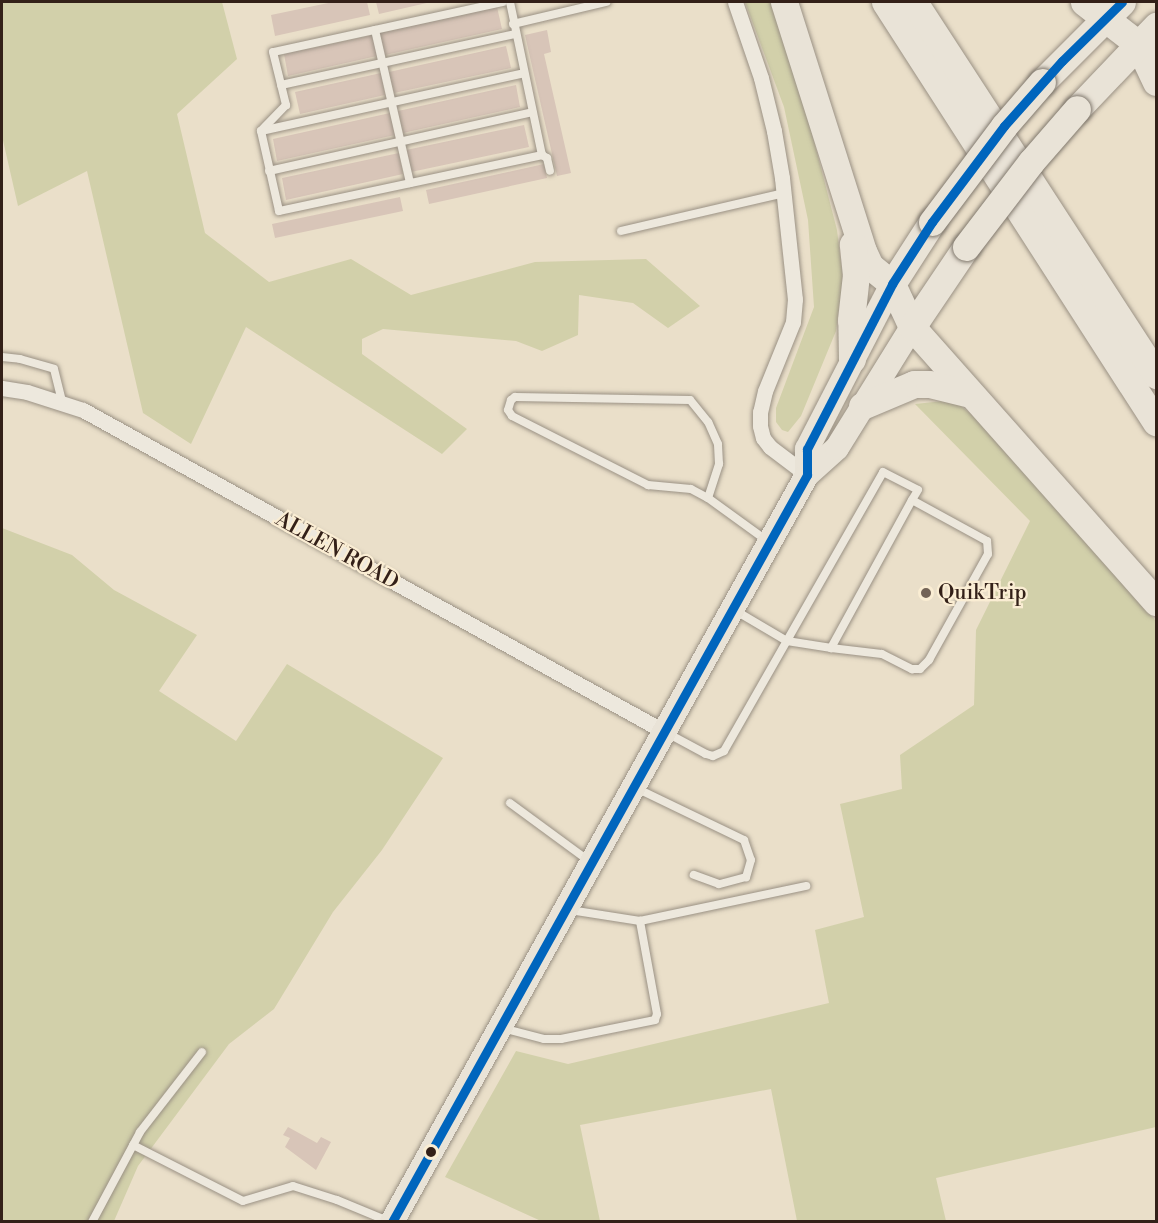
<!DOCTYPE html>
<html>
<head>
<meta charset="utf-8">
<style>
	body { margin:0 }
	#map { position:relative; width:1158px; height:1223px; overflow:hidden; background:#eadfc9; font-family:"Libre Bodoni",serif }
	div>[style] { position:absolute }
	.green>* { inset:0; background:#d2d0aa }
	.building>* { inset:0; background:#d8c5b8 }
	.roads { filter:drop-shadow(0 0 2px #9a9184) drop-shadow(0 0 2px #9a9184) }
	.lane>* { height:8px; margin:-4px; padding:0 4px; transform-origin:4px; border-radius:4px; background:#ede8dd }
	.street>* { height:15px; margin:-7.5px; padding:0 7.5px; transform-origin:7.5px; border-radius:7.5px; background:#ede8dd }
	.primary>* { height:24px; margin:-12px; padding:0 12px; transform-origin:12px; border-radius:12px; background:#e9e3d7 }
	.highway>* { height:27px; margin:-13.5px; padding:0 13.5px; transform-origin:13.5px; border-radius:13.5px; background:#e9e3d7 }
	.bridges { filter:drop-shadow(0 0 2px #80786d) drop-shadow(0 0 2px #80786d) }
	.highway-bridge>* { height:27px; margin:-13.5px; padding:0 13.5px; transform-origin:13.5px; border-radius:13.5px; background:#e9e3d7 }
	.bus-1>* { height:9px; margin:-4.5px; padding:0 4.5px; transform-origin:4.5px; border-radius:4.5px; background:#0065bd }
	.dots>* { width:16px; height:16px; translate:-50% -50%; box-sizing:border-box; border:3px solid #faedd3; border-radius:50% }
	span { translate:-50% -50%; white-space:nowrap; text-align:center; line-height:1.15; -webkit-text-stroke:4.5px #faedd3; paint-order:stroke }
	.street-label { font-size:21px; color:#332018 }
	.poi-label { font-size:21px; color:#332018 }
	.left { translate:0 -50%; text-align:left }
	.frame { position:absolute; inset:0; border:3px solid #332018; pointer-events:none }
</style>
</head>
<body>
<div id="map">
	<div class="green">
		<div style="clip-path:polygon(2px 2px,222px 2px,237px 59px,177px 114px,205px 233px,269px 282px,351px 259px,411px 295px,535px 262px,646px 259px,700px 306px,668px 328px,633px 303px,579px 295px,578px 335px,542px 351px,516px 341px,383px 329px,362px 339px,362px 354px,467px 429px,442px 454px,246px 327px,191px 444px,143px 413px,87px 171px,18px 206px,2px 136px)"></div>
		<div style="clip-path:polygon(745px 2px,771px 2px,806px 110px,837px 230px,843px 279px,836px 331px,801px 416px,788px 432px,782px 430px,776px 422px,776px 408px,814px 307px,808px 220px,784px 107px)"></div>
		<div style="clip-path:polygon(953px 400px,975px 417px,1156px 621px,1156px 1127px,936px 1178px,946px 1221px,797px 1221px,771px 1089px,580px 1125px,600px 1221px,541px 1221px,445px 1177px,516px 1051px,568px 1064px,829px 1003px,815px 930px,864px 917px,840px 804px,902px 789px,900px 755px,974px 705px,976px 630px,1030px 521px,915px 404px)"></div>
		<div style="clip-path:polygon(2px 528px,72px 555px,114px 590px,197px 635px,159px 691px,236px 741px,287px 664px,443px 758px,382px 850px,333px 912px,274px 1009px,229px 1044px,138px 1166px,114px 1221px,2px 1221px)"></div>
	</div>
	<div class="building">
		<div style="clip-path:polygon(333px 2px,367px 2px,370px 15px,275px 36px,271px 15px)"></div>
		<div style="clip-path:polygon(376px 2px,431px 2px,379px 14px)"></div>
		<div style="clip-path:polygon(497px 7px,502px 29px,385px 55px,380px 33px)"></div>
		<div style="clip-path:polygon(547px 30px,551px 52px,544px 54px,571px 173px,557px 176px,525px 35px)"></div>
		<div style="clip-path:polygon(373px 35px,377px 56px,288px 76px,284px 54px)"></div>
		<div style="clip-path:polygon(506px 46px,511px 68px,394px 93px,389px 72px)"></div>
		<div style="clip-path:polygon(381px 73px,385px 95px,300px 114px,295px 92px)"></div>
		<div style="clip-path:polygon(516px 85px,520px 107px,403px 133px,398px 111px)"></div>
		<div style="clip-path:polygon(390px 113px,395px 135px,277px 161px,273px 139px)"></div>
		<div style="clip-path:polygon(524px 125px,529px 147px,411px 172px,406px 150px)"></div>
		<div style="clip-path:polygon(399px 153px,403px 174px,286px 200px,282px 178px)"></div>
		<div style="clip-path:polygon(544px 164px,547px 178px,429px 204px,426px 190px)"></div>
		<div style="clip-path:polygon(400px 197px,403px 211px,275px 238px,272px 224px)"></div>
		<div style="clip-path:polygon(288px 1127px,317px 1143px,321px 1137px,331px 1142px,316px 1170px,285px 1147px,290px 1138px,283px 1135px)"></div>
	</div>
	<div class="roads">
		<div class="lane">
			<div style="left:503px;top:2px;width:235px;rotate:167.7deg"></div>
			<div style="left:273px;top:52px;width:55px;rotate:76.2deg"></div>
			<div style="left:286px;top:105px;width:36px;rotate:134deg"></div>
			<div style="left:261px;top:131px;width:82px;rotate:77.3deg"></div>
			<div style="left:279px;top:211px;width:269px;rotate:-12deg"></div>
			<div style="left:510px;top:2px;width:156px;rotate:78.2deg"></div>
			<div style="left:542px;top:155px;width:6px;rotate:31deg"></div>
			<div style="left:547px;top:158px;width:13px;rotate:77deg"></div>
			<div style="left:513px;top:24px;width:96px;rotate:-13.3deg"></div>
			<div style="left:375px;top:30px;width:157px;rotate:77.1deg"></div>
			<div style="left:281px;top:85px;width:239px;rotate:-12.3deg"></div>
			<div style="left:261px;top:131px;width:269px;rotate:-12.4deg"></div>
			<div style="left:269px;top:171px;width:270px;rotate:-12.6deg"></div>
			<div style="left:621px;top:231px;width:167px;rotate:-13.1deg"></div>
			<div style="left:2px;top:357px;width:18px;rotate:6deg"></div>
			<div style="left:20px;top:359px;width:35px;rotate:16deg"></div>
			<div style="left:54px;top:369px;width:36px;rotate:76deg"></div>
			<div style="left:708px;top:498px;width:36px;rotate:-72deg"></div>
			<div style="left:719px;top:464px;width:20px;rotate:-93deg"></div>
			<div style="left:718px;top:444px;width:24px;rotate:-114deg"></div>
			<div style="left:708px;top:422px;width:28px;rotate:-129deg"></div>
			<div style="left:690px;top:400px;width:175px;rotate:-179deg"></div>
			<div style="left:515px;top:397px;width:5px;rotate:143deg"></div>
			<div style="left:511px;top:400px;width:10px;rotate:107deg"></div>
			<div style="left:508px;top:410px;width:7px;rotate:56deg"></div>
			<div style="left:512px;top:416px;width:153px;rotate:26.9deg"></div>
			<div style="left:648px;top:485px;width:43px;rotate:5.3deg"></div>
			<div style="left:691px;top:489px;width:19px;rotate:28deg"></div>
			<div style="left:708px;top:498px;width:72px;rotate:35.9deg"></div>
			<div style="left:736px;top:611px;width:59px;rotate:30.5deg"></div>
			<div style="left:787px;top:641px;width:45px;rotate:9deg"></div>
			<div style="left:831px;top:648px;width:51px;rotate:6.7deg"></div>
			<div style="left:882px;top:654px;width:34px;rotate:27deg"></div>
			<div style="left:912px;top:669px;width:8px"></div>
			<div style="left:920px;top:669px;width:13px;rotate:-45deg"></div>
			<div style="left:929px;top:660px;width:121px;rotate:-60.9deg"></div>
			<div style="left:988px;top:554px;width:13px;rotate:-94deg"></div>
			<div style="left:987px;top:541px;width:85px;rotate:-151.3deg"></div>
			<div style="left:912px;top:500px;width:169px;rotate:118.7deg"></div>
			<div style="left:667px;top:733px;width:44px;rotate:28.3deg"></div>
			<div style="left:706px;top:754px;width:7px;rotate:16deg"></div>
			<div style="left:713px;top:756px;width:12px;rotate:-24deg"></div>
			<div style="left:724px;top:751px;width:321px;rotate:-60.3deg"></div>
			<div style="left:883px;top:472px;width:39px;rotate:27deg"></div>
			<div style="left:918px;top:490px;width:12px;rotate:121deg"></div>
			<div style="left:636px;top:788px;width:120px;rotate:25.7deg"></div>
			<div style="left:744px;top:840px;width:21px;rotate:71deg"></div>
			<div style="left:751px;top:860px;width:18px;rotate:106deg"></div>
			<div style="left:746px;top:877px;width:28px;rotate:165deg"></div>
			<div style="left:719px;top:884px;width:27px;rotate:-160deg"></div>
			<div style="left:510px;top:803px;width:98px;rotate:36.3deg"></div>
			<div style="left:640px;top:921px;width:170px;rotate:-11.9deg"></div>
			<div style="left:502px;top:1028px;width:43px;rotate:14.7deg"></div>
			<div style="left:544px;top:1039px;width:17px"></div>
			<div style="left:561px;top:1039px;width:96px;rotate:-11.4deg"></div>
			<div style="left:655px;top:1020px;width:6px;rotate:-72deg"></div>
			<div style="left:657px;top:1014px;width:95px;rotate:-100.4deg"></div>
			<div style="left:640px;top:921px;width:71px;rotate:-171.1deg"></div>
			<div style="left:133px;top:1145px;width:123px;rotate:27deg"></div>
			<div style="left:243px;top:1201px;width:52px;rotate:-16.7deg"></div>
			<div style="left:293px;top:1186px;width:46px;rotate:17.7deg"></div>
			<div style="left:337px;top:1200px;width:55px;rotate:22.4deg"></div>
			<div style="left:92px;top:1222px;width:102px;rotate:-61.9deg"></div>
			<div style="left:140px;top:1132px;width:101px;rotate:-52.2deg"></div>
		</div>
		<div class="street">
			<div style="left:735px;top:2px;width:80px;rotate:71.1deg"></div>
			<div style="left:761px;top:78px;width:55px;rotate:76.2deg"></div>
			<div style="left:774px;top:131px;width:48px;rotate:80.3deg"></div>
			<div style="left:782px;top:178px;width:122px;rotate:83.9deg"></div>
			<div style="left:795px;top:299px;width:23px;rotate:95deg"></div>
			<div style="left:793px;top:322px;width:74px;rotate:112.1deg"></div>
			<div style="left:765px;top:391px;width:22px;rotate:103deg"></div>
			<div style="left:760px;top:412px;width:14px;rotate:90deg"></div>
			<div style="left:760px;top:426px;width:12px;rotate:76deg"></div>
			<div style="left:763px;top:438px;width:11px;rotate:52deg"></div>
			<div style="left:770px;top:447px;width:46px;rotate:37.1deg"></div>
			<div style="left:2px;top:388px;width:25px;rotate:9deg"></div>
			<div style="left:27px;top:392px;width:59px;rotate:17.8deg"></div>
			<div style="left:83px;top:410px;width:665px;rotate:28.95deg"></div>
		</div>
		<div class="primary">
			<div style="left:807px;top:475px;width:26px;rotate:-90deg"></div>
			<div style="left:807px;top:449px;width:186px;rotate:-62.7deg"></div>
			<div style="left:392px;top:1222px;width:855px;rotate:-60.95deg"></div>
			<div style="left:807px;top:475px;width:40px;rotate:-42deg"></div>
			<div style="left:837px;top:448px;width:142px;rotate:-58.2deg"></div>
		</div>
		<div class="highway">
			<div style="left:784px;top:2px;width:261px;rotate:72.4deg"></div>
			<div style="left:863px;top:251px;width:17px;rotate:65deg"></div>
			<div style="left:870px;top:266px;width:28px;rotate:39deg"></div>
			<div style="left:892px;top:284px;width:47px;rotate:65.1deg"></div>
			<div style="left:912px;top:327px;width:368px;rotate:48.4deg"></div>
			<div style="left:885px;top:2px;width:500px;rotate:57.2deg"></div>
			<div style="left:914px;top:2px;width:445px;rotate:57deg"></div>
			<div style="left:1084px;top:2px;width:68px;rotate:37.9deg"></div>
			<div style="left:1138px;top:44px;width:42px;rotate:64.7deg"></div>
			<div style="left:1042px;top:82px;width:113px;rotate:-45deg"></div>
			<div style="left:1077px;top:109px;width:115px;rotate:-46.4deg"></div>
			<div style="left:892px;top:284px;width:74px;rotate:-57.2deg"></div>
			<div style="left:912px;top:327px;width:97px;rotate:-56deg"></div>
			<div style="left:852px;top:359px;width:39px;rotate:-91deg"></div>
			<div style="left:851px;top:320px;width:45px;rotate:-83.7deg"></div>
			<div style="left:856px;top:275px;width:31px;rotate:-96deg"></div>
			<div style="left:862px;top:406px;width:56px;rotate:-22.9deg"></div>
			<div style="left:914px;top:384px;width:15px"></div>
			<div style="left:929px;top:384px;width:42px;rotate:13.7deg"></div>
		</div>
	</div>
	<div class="bridges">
		<div class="highway-bridge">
			<div style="left:932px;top:222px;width:120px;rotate:-53.1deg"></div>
			<div style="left:1004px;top:126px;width:58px;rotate:-49.2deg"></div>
			<div style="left:966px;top:247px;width:107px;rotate:-52.6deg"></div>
			<div style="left:1031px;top:162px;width:70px;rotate:-49deg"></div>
		</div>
	</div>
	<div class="bus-1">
		<div style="left:392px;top:1222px;width:855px;rotate:-60.95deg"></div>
		<div style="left:807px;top:475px;width:26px;rotate:-90deg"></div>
		<div style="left:807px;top:449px;width:186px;rotate:-62.7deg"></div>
		<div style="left:892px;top:284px;width:74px;rotate:-57.2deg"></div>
		<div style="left:932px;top:222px;width:120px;rotate:-53.1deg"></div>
		<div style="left:1004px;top:126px;width:87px;rotate:-48.3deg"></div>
		<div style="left:1062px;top:61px;width:84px;rotate:-44.5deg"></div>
	</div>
	<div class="dots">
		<div style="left:926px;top:593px;background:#736356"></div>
		<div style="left:431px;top:1152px;background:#332018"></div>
	</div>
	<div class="street-label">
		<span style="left:337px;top:551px;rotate:29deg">ALLEN ROAD</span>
	</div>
	<div class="poi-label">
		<span class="left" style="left:938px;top:593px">QuikTrip</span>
	</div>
	<div class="frame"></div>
</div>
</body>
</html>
